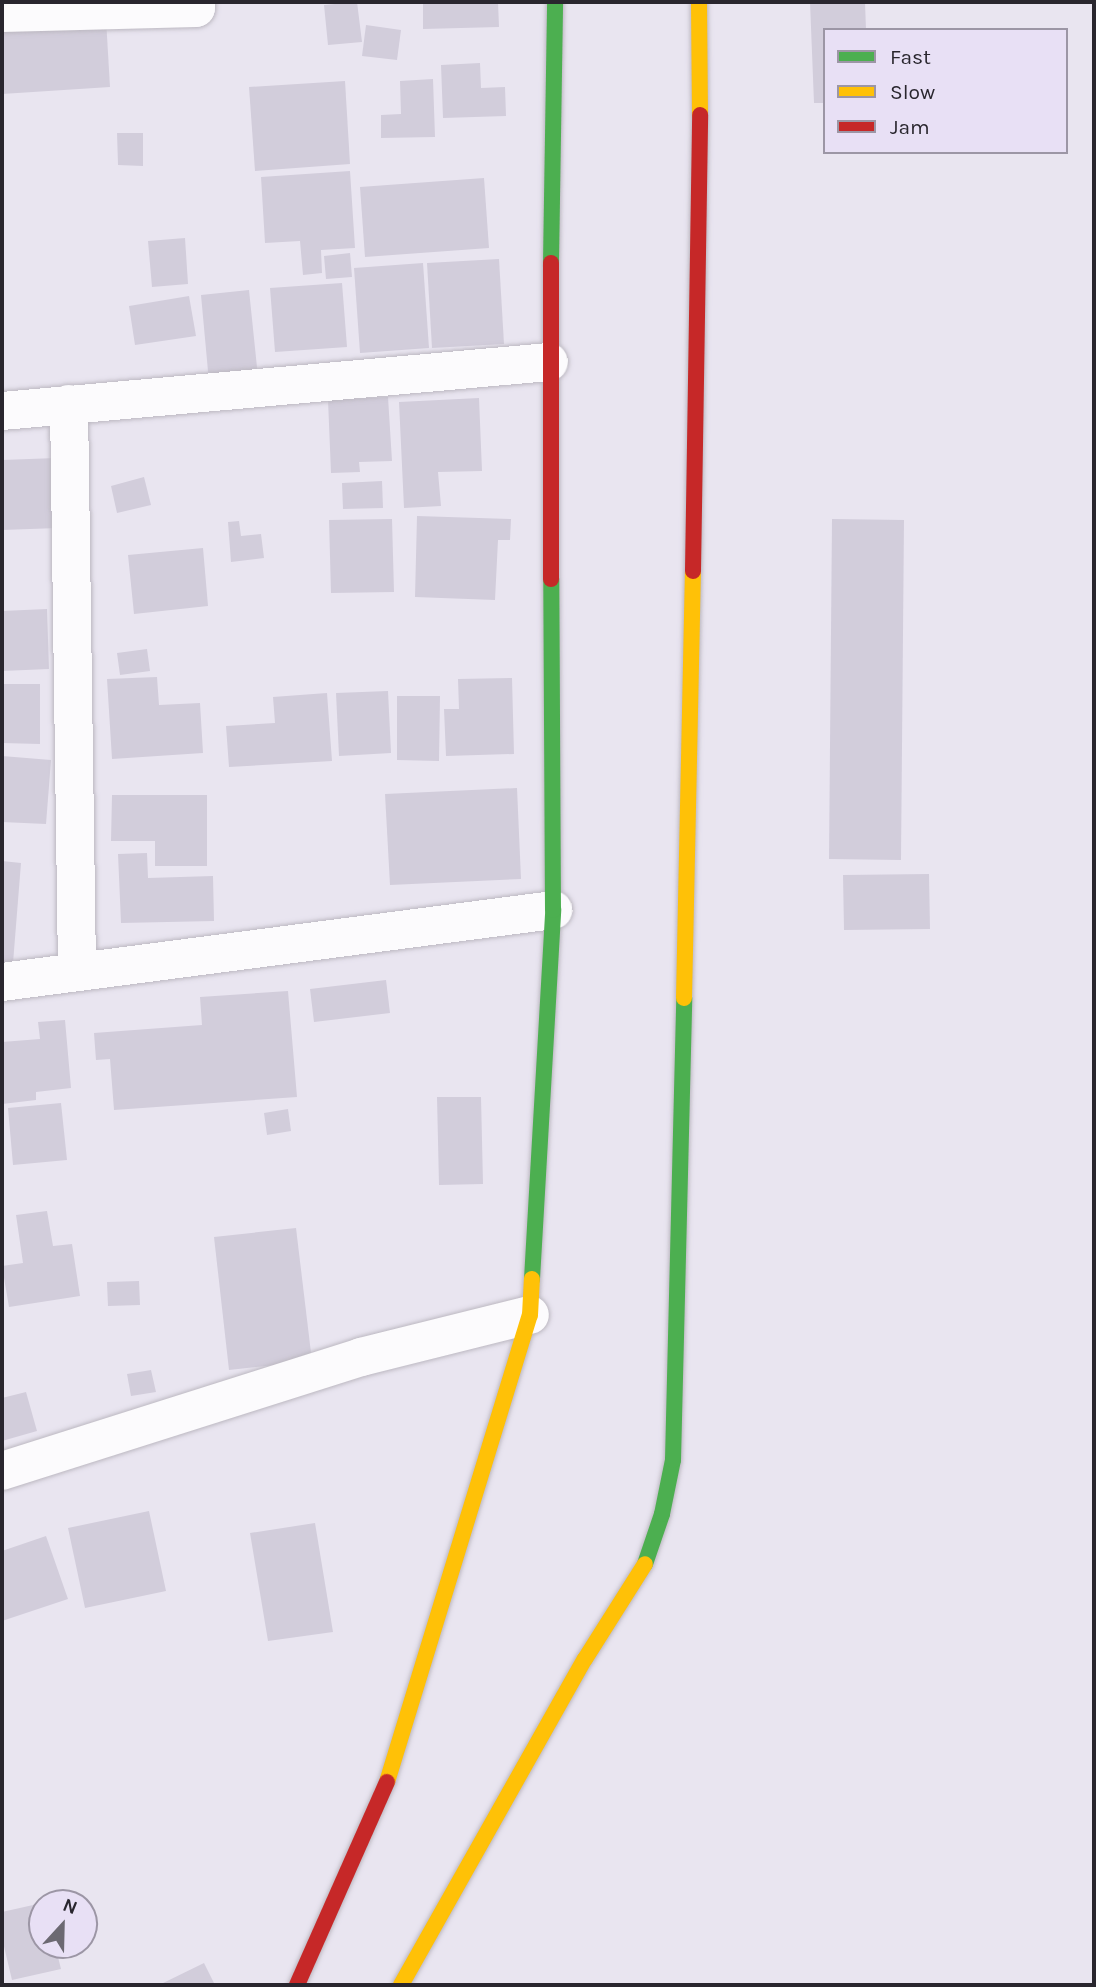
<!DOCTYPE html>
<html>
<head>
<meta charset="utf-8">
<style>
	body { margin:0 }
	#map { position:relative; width:1096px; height:1987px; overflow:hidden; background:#e9e5f0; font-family:Karla,sans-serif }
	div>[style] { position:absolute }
	.building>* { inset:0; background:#d2cddb }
	.roads { filter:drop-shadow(0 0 2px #bcb8c1) drop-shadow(0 0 2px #bcb8c1) }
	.street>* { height:38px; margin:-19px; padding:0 19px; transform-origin:19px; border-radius:19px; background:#fcfbfd }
	.fast>* { height:16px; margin:-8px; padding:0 8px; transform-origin:8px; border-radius:8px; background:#4caf50 }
	.slow>* { height:16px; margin:-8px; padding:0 8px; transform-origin:8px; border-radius:8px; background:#ffc107 }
	.jam>* { height:16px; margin:-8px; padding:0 8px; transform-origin:8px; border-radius:8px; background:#c62828 }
	span { translate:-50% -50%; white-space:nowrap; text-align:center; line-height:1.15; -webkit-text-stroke:7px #e8e0f5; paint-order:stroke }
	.frame { position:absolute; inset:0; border:4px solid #29262e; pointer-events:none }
	.legend { position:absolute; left:823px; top:28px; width:245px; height:126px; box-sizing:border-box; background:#e8e0f5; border:2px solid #9c96a5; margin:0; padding:9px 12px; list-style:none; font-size:21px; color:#29262e }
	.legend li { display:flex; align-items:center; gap:14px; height:35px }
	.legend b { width:35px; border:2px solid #9c96a5 }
	.north { position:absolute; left:28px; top:1889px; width:70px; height:70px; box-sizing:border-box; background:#e8e0f5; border:2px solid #9c96a5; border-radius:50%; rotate:22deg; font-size:19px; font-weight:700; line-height:28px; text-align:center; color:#29262e }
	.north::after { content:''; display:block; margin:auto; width:24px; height:32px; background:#6c6972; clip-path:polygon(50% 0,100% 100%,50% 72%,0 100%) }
</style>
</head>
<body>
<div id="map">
	<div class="building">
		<div style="clip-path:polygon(357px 2px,362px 42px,328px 45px,324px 5px)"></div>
		<div style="clip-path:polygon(423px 2px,498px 2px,499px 27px,423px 29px)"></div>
		<div style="clip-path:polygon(810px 2px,865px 2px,866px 30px,825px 30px,825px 103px,814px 103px)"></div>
		<div style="clip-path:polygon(106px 19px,110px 87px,2px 94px,2px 25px)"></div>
		<div style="clip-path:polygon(366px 25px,401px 30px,397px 60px,362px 56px)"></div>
		<div style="clip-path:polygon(480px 63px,481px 88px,505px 87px,506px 116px,443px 118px,441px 65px)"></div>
		<div style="clip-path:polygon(433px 79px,435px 137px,381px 138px,381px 115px,401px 114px,400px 81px)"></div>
		<div style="clip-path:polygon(345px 81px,350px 164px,255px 171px,249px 87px)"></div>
		<div style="clip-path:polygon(117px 133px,143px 133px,143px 166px,118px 165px)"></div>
		<div style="clip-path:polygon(350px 171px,355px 248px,321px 250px,322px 273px,303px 275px,300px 241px,265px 243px,261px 177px)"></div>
		<div style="clip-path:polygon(484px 178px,489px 248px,365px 257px,360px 187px)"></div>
		<div style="clip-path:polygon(185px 238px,188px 284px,152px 287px,148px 241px)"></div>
		<div style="clip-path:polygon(350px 253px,352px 277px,326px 279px,324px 256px)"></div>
		<div style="clip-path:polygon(499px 259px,504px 344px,432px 348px,427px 263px)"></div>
		<div style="clip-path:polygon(423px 263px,429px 348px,360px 353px,354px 268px)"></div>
		<div style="clip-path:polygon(342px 283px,347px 347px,275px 352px,270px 288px)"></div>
		<div style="clip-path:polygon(249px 290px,258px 377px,209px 382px,201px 295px)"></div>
		<div style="clip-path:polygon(189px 296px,196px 336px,135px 345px,129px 306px)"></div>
		<div style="clip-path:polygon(388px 397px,392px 461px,359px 462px,360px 472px,331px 473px,328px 400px)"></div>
		<div style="clip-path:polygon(479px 398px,482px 471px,438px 472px,441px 506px,404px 508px,399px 402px)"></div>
		<div style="clip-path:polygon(56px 458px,58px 528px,2px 530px,2px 460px)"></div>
		<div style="clip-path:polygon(144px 477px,151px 505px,117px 513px,111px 486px)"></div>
		<div style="clip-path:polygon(382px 481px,383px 508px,343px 509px,342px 483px)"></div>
		<div style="clip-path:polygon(417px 516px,511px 519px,510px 540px,498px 540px,495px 600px,415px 597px)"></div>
		<div style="clip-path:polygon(392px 519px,394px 592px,331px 593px,329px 520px)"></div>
		<div style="clip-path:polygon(832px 519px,904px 520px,901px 860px,829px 859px)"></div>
		<div style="clip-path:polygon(239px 521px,241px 536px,261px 534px,264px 558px,231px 562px,228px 522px)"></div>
		<div style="clip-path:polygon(203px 548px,208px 606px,134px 614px,128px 555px)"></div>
		<div style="clip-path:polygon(47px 609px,49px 669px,2px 671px,2px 611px)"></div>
		<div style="clip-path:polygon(147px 649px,150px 671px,120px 675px,117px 653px)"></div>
		<div style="clip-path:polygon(157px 677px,159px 705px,200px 703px,203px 753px,112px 759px,107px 679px)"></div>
		<div style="clip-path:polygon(512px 678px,514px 754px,446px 756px,444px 709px,459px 709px,458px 679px)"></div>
		<div style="clip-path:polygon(2px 684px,40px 684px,40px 744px,2px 743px)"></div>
		<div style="clip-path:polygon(388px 691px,391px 753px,339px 756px,336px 693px)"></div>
		<div style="clip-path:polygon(327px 693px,332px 761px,229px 767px,226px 726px,275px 723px,273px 697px)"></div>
		<div style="clip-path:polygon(397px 696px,440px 696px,439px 761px,397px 760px)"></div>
		<div style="clip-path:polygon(2px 756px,51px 760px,46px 824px,2px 822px)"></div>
		<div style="clip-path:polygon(517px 788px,521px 879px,390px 885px,385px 794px)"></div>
		<div style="clip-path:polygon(112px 795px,207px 795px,207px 866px,155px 866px,155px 841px,111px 841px)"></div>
		<div style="clip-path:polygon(147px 853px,148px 878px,213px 876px,214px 921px,121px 923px,118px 854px)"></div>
		<div style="clip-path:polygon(2px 861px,21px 863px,13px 963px,2px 962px)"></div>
		<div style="clip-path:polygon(929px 874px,930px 929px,844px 930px,843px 875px)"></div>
		<div style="clip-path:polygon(386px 980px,390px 1013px,314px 1022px,310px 989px)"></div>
		<div style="clip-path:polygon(288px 991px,297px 1097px,114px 1110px,110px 1059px,96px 1060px,94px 1033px,202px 1025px,200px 997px)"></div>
		<div style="clip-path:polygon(65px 1020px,71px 1088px,36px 1092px,36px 1100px,2px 1104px,2px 1042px,40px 1039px,38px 1022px)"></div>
		<div style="clip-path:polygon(437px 1097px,481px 1097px,483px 1184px,439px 1185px)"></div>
		<div style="clip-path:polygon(61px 1103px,67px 1160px,13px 1165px,8px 1108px)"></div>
		<div style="clip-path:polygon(288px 1109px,291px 1131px,267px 1135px,264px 1113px)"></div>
		<div style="clip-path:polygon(47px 1211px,53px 1246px,72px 1244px,80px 1296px,9px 1307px,2px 1266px,23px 1263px,16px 1215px)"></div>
		<div style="clip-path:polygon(296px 1228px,312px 1361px,229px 1370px,214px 1237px)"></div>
		<div style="clip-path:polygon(139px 1281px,140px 1305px,108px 1306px,107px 1282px)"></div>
		<div style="clip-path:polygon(151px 1370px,156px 1392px,131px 1396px,127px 1374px)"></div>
		<div style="clip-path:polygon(26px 1392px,37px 1431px,2px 1441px,2px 1398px)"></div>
		<div style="clip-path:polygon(149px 1511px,166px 1591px,85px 1608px,68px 1528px)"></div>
		<div style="clip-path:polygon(315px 1523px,333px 1632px,268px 1641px,250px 1533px)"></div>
		<div style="clip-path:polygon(46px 1536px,68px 1599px,2px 1621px,2px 1551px)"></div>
		<div style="clip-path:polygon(42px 1903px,42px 1945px,55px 1945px,61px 1969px,12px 1980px,2px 1938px,2px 1912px)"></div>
		<div style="clip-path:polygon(204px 1963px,215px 1985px,159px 1985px)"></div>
	</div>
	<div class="roads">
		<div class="street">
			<div style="left:2px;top:13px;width:194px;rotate:-1.5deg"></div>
			<div style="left:196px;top:8px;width:6px;rotate:-90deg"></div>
			<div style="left:69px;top:404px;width:565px;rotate:89.19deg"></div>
			<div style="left:2px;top:411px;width:549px;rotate:-5.12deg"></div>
			<div style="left:2px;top:982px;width:556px;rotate:-7.44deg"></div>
			<div style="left:2px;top:1471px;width:377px;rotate:-17.6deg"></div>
			<div style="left:361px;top:1357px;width:174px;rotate:-14deg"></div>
		</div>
		<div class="fast">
			<div style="left:551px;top:263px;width:261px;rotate:-89.1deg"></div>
			<div style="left:532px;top:1279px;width:370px;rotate:-86.7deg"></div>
			<div style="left:553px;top:910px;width:331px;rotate:-90.3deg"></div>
			<div style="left:645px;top:1564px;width:53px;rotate:-71.2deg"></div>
			<div style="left:662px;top:1514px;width:55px;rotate:-78.5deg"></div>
			<div style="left:673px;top:1460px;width:462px;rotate:-88.6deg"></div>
		</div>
		<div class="slow">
			<div style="left:699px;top:2px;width:113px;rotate:89.5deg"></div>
			<div style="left:684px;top:998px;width:427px;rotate:-88.8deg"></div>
			<div style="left:387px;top:1782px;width:488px;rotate:-73deg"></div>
			<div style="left:530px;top:1315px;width:36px;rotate:-87deg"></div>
			<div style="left:401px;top:1985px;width:374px;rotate:-60.6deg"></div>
			<div style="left:585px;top:1659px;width:112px;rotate:-57.7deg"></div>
		</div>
		<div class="jam">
			<div style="left:693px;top:571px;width:456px;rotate:-89.1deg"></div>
			<div style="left:551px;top:579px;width:316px;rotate:-90deg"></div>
			<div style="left:297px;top:1985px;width:222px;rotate:-66.1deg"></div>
		</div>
	</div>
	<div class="frame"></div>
	<ul class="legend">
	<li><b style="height:9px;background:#4caf50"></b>Fast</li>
	<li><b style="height:9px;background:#ffc107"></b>Slow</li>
	<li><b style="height:9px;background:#c62828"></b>Jam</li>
	</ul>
	<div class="north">N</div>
</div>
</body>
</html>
